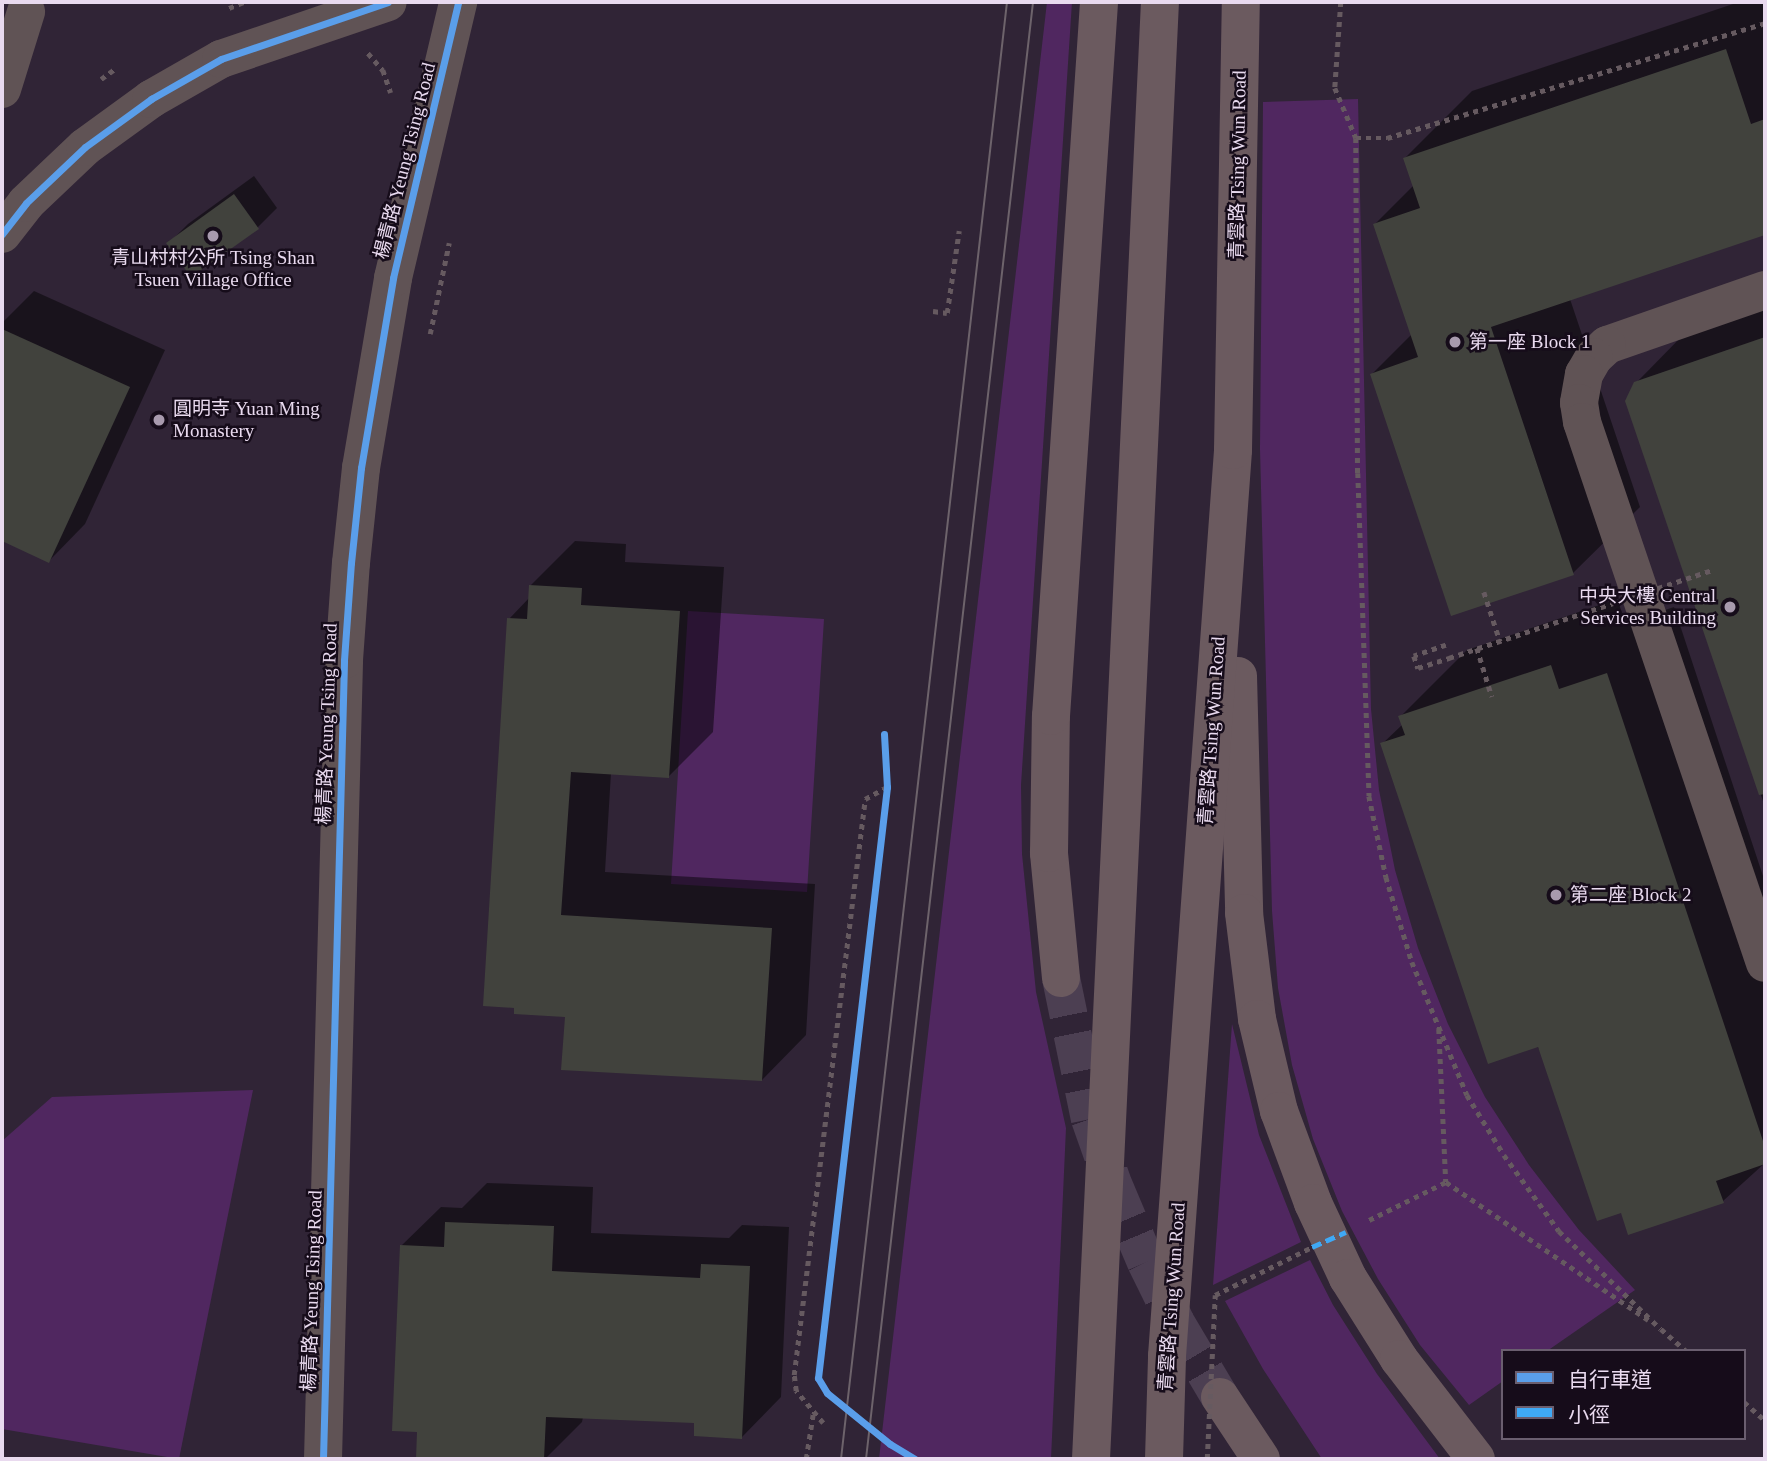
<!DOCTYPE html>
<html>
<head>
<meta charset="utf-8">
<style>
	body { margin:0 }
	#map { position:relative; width:1767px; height:1461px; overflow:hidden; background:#302436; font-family:"Times New Roman","Noto Sans TC",serif }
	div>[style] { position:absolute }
	.green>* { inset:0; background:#502760 }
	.shadow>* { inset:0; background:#0007 }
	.building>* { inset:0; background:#41423d }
	.major-tunnel>* { height:38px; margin-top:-19px; transform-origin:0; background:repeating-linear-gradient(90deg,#4c3f52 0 38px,transparent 0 57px) }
	.path>* { height:4.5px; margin-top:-2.25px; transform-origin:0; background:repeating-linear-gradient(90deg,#665a60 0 5px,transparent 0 10px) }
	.minor>* { height:38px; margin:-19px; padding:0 19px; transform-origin:19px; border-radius:19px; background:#605355 }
	.major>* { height:38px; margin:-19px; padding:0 19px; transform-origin:19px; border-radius:19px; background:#6b5a5f }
	.tram>* { height:2px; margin:-1px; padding:0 1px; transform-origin:1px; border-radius:1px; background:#6d636b }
	.path-bridge>* { height:4.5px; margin-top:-2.25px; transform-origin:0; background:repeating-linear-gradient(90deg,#665a60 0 5px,transparent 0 10px) }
	.quiet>* { height:5px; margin-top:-2.5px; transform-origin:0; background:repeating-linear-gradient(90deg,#3fa9f5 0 10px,transparent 0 15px) }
	.cycleway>* { height:7px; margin:-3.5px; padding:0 3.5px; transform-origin:3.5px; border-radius:3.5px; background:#5a9eea }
	.dots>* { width:19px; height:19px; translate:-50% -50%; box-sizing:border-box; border:4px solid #160c1a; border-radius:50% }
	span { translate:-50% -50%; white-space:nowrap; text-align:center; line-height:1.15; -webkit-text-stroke:5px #160c1a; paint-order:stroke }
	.street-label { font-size:19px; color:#e9daef }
	.poi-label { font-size:19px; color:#e9daef }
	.left { translate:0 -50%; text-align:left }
	.right { translate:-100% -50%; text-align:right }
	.frame { position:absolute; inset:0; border:4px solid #e9daef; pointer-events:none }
	.legend { position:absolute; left:1501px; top:1349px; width:245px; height:91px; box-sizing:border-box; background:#160c1a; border:2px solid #6a5e6f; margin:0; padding:9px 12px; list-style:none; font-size:21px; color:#e9daef }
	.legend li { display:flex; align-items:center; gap:14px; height:35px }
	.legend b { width:35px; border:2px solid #6a5e6f }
</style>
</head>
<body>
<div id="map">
	<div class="green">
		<div style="clip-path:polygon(1047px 2px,1072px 2px,1021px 785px,1022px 854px,1036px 992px,1066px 1128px,1051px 1459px,879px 1459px)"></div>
		<div style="clip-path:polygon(1358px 99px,1371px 709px,1379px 790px,1395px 870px,1418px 948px,1448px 1024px,1485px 1097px,1529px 1165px,1579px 1230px,1635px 1290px,1547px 1351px,1503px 1351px,1503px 1381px,1469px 1405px,1420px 1345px,1378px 1279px,1342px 1211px,1313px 1139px,1292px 1065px,1278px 988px,1272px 911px,1260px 449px,1263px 102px)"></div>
		<div style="clip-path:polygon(688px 611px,824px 619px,807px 892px,671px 884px)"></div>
		<div style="clip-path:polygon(1232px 1024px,1259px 1135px,1301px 1242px,1213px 1285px)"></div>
		<div style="clip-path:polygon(253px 1090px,179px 1459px,2px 1429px,2px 1141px,52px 1097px)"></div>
		<div style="clip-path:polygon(1310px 1260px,1333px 1305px,1377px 1374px,1440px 1459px,1322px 1459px,1263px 1369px,1225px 1301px)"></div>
	</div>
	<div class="shadow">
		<div style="clip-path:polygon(1739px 2px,1765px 2px,1765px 234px,1570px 299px,1640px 507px,1573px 573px,1372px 374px,1412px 334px,1375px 224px,1414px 185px,1405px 158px,1472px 91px)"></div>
		<div style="clip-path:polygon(254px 176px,277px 208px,258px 227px,192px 275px,169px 243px,188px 224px)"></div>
		<div style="clip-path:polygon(34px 291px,165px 350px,85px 524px,49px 561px,2px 539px,2px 323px)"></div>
		<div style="clip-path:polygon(1765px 306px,1765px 807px,1627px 401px,1636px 383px,1685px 333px)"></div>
		<div style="clip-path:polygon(575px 541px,626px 544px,625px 562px,724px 567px,713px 732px,668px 777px,611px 773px,605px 872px,815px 884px,806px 1035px,762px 1080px,567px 1015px,509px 619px,530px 597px,531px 585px)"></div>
		<div style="clip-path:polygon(1617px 599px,1626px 623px,1674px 607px,1765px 882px,1765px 1163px,1723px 1201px,1622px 1211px,1382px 744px,1403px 724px,1400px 717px,1467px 650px)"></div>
		<div style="clip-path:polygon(487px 1183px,593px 1187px,591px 1233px,729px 1238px,742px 1225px,789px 1227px,781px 1397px,742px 1437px,696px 1421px,583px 1417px,582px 1422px,545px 1459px,417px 1459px,419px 1431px,401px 1246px,441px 1207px,462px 1208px)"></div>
	</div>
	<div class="building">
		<div style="clip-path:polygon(1726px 49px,1751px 124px,1765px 119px,1765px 235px,1491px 327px,1574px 575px,1451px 616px,1370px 374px,1418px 357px,1373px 224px,1420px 208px,1403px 158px)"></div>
		<div style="clip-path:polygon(234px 194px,259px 229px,191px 277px,166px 243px)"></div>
		<div style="clip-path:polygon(2px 329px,130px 387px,49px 563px,2px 541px)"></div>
		<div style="clip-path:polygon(1765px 337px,1765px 794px,1759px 795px,1625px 401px,1634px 382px)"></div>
		<div style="clip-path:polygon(529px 585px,582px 588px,581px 605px,680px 611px,669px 778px,571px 772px,561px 915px,772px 928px,762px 1081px,561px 1070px,565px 1017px,514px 1014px,514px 1008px,483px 1006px,507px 618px,527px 619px)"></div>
		<div style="clip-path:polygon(1551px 665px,1559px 689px,1607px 673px,1765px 1147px,1765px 1164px,1716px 1181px,1724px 1203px,1628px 1235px,1621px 1213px,1597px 1221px,1538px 1047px,1488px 1064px,1380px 743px,1405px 735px,1398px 716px)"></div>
		<div style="clip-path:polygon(445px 1222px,554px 1226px,552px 1271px,700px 1278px,701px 1264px,750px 1266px,742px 1439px,694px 1436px,694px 1423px,546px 1417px,544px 1459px,416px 1459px,417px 1432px,392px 1431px,400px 1245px,444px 1247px)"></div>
	</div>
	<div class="major-tunnel">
		<div style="left:1061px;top:978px;width:144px;rotate:78.4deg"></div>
		<div style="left:1090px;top:1119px;width:69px;rotate:70.5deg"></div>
		<div style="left:1113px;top:1184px;width:85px;rotate:67.1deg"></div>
		<div style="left:1146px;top:1262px;width:68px;rotate:63.8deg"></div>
		<div style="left:1176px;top:1323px;width:86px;rotate:59.3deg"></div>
	</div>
	<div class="path">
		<div style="left:1341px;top:2px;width:86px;rotate:94deg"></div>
		<div style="left:1335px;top:88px;width:54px;rotate:67.2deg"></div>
		<div style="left:1356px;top:138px;width:335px;rotate:89.7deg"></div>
		<div style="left:1358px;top:473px;width:323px;rotate:88deg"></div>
		<div style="left:1369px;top:796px;width:83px;rotate:78.1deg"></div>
		<div style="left:1386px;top:877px;width:89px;rotate:73deg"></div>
		<div style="left:1412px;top:962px;width:144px;rotate:67.5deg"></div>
		<div style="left:1467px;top:1095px;width:70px;rotate:58.3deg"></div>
		<div style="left:1504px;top:1155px;width:94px;rotate:54.1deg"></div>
		<div style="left:1559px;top:1231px;width:141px;rotate:43.9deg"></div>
		<div style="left:229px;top:8px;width:16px;rotate:-22deg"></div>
		<div style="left:368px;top:53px;width:23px;rotate:49deg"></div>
		<div style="left:383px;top:70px;width:24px;rotate:71deg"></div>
		<div style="left:101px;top:79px;width:19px;rotate:-36deg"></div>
		<div style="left:1356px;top:138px;width:31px"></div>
		<div style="left:1387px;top:138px;width:395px;rotate:-16.9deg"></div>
		<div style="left:933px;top:311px;width:14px;rotate:8deg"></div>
		<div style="left:947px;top:313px;width:83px;rotate:-81.7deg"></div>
		<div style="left:430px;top:334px;width:93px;rotate:-78.2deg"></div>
		<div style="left:1484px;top:592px;width:52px;rotate:71.9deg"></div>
		<div style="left:1446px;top:645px;width:34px;rotate:161deg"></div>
		<div style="left:1414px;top:656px;width:13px;rotate:72deg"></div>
		<div style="left:1418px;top:668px;width:33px;rotate:-18deg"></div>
		<div style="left:1477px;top:648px;width:51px;rotate:73deg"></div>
		<div style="left:1439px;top:1029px;width:153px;rotate:87.4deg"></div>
		<div style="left:1369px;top:1220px;width:86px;rotate:-26.3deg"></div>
		<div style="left:1446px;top:1182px;width:245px;rotate:34.3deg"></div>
		<div style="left:1661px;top:1329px;width:33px;rotate:41deg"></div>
		<div style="left:1744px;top:1402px;width:28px;rotate:41deg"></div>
		<div style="left:823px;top:1423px;width:42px;rotate:-130.2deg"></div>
		<div style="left:796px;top:1391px;width:16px;rotate:-97deg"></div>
		<div style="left:794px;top:1375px;width:580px;rotate:-82.97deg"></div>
		<div style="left:865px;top:799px;width:25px;rotate:-29deg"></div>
		<div style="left:806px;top:1459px;width:46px;rotate:-81.2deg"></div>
	</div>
	<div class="minor">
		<div style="left:2px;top:89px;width:81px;rotate:-72.7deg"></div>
		<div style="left:2px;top:234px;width:39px;rotate:-52deg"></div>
		<div style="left:26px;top:203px;width:81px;rotate:-43.5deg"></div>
		<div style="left:85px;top:147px;width:82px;rotate:-36deg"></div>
		<div style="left:151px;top:99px;width:81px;rotate:-29.7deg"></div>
		<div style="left:221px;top:59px;width:176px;rotate:-18.8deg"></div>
		<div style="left:1765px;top:290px;width:167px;rotate:160.8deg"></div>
		<div style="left:1607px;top:345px;width:18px;rotate:137deg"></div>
		<div style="left:1594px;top:357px;width:20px;rotate:120deg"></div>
		<div style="left:1584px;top:374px;width:29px;rotate:100deg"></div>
		<div style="left:1579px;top:403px;width:19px;rotate:81deg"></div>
		<div style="left:1582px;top:422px;width:571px;rotate:71.31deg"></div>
		<div style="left:323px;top:1459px;width:799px;rotate:-88.49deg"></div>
		<div style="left:344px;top:660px;width:97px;rotate:-85.9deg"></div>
		<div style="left:351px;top:563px;width:96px;rotate:-84deg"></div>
		<div style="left:361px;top:468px;width:193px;rotate:-80.4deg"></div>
		<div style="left:393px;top:278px;width:284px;rotate:-76.7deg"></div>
	</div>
	<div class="major">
		<div style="left:1238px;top:676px;width:237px;rotate:88.5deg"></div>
		<div style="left:1244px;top:913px;width:107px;rotate:83deg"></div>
		<div style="left:1257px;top:1019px;width:95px;rotate:76.6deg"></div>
		<div style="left:1279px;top:1111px;width:98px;rotate:69.7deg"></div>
		<div style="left:1313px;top:1203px;width:83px;rotate:65deg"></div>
		<div style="left:1348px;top:1278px;width:96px;rotate:57.8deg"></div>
		<div style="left:1399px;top:1359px;width:126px;rotate:52.4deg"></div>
		<div style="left:1061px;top:978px;width:126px;rotate:-95.5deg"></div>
		<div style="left:1049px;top:853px;width:137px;rotate:-89.2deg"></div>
		<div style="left:1051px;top:716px;width:716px;rotate:-86.15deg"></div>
		<div style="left:1220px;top:1397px;width:74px;rotate:56.5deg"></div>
		<div style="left:1091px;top:1459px;width:1459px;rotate:-87.29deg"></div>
		<div style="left:1164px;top:1459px;width:103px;rotate:-88.3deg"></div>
		<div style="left:1167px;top:1356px;width:908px;rotate:-85.83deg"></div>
		<div style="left:1233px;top:450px;width:448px;rotate:-89deg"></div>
	</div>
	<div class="tram">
		<div style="left:841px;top:1459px;width:1466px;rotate:-83.5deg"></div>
		<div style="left:866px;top:1459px;width:1467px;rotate:-83.46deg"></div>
	</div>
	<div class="path-bridge">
		<div style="left:1449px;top:658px;width:277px;rotate:-18.5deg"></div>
		<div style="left:1207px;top:1459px;width:164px;rotate:-87.2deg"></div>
		<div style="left:1215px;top:1295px;width:108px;rotate:-26.3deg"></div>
	</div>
	<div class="quiet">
		<div style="left:1312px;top:1247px;width:37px;rotate:-24deg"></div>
	</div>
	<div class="cycleway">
		<div style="left:2px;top:234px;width:39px;rotate:-52deg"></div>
		<div style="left:26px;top:203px;width:81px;rotate:-43.5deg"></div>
		<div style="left:85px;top:147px;width:82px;rotate:-36deg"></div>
		<div style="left:151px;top:99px;width:81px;rotate:-29.7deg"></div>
		<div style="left:221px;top:59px;width:176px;rotate:-18.8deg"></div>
		<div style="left:884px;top:734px;width:53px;rotate:86.8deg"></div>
		<div style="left:887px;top:787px;width:595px;rotate:96.66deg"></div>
		<div style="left:818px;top:1378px;width:17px;rotate:59deg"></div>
		<div style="left:827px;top:1393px;width:81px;rotate:39deg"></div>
		<div style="left:890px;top:1444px;width:29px;rotate:31deg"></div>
		<div style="left:323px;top:1459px;width:799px;rotate:-88.49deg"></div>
		<div style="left:344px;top:660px;width:97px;rotate:-85.9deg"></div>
		<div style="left:351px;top:563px;width:96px;rotate:-84deg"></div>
		<div style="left:361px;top:468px;width:193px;rotate:-80.4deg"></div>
		<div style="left:393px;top:278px;width:284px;rotate:-76.7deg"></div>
	</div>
	<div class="dots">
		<div style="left:213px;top:236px;background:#a89aae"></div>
		<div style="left:1455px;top:342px;background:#a89aae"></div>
		<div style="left:159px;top:420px;background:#a89aae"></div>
		<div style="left:1730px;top:607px;background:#a89aae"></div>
		<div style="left:1556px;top:895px;background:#a89aae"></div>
	</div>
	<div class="street-label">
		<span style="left:405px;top:161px;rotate:-76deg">楊青路 Yeung Tsing Road</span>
		<span style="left:1238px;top:165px;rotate:-89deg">青雲路 Tsing Wun Road</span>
		<span style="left:327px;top:724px;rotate:-88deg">楊青路 Yeung Tsing Road</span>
		<span style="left:1212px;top:731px;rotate:-86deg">青雲路 Tsing Wun Road</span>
		<span style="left:312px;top:1291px;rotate:-88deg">楊青路 Yeung Tsing Road</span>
		<span style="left:1172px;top:1297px;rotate:-86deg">青雲路 Tsing Wun Road</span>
	</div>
	<div class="poi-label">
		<span style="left:213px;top:269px">青山村村公所 Tsing Shan<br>Tsuen Village Office</span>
		<span class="left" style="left:1469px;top:342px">第一座 Block 1</span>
		<span class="left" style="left:173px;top:420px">圓明寺 Yuan Ming<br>Monastery</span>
		<span class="right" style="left:1716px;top:607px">中央大樓 Central<br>Services Building</span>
		<span class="left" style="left:1570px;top:895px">第二座 Block 2</span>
	</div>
	<div class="frame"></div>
	<ul class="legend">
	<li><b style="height:9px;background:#5a9eea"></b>自行車道</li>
	<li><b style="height:9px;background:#3fa9f5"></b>小徑</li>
	</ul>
</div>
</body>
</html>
